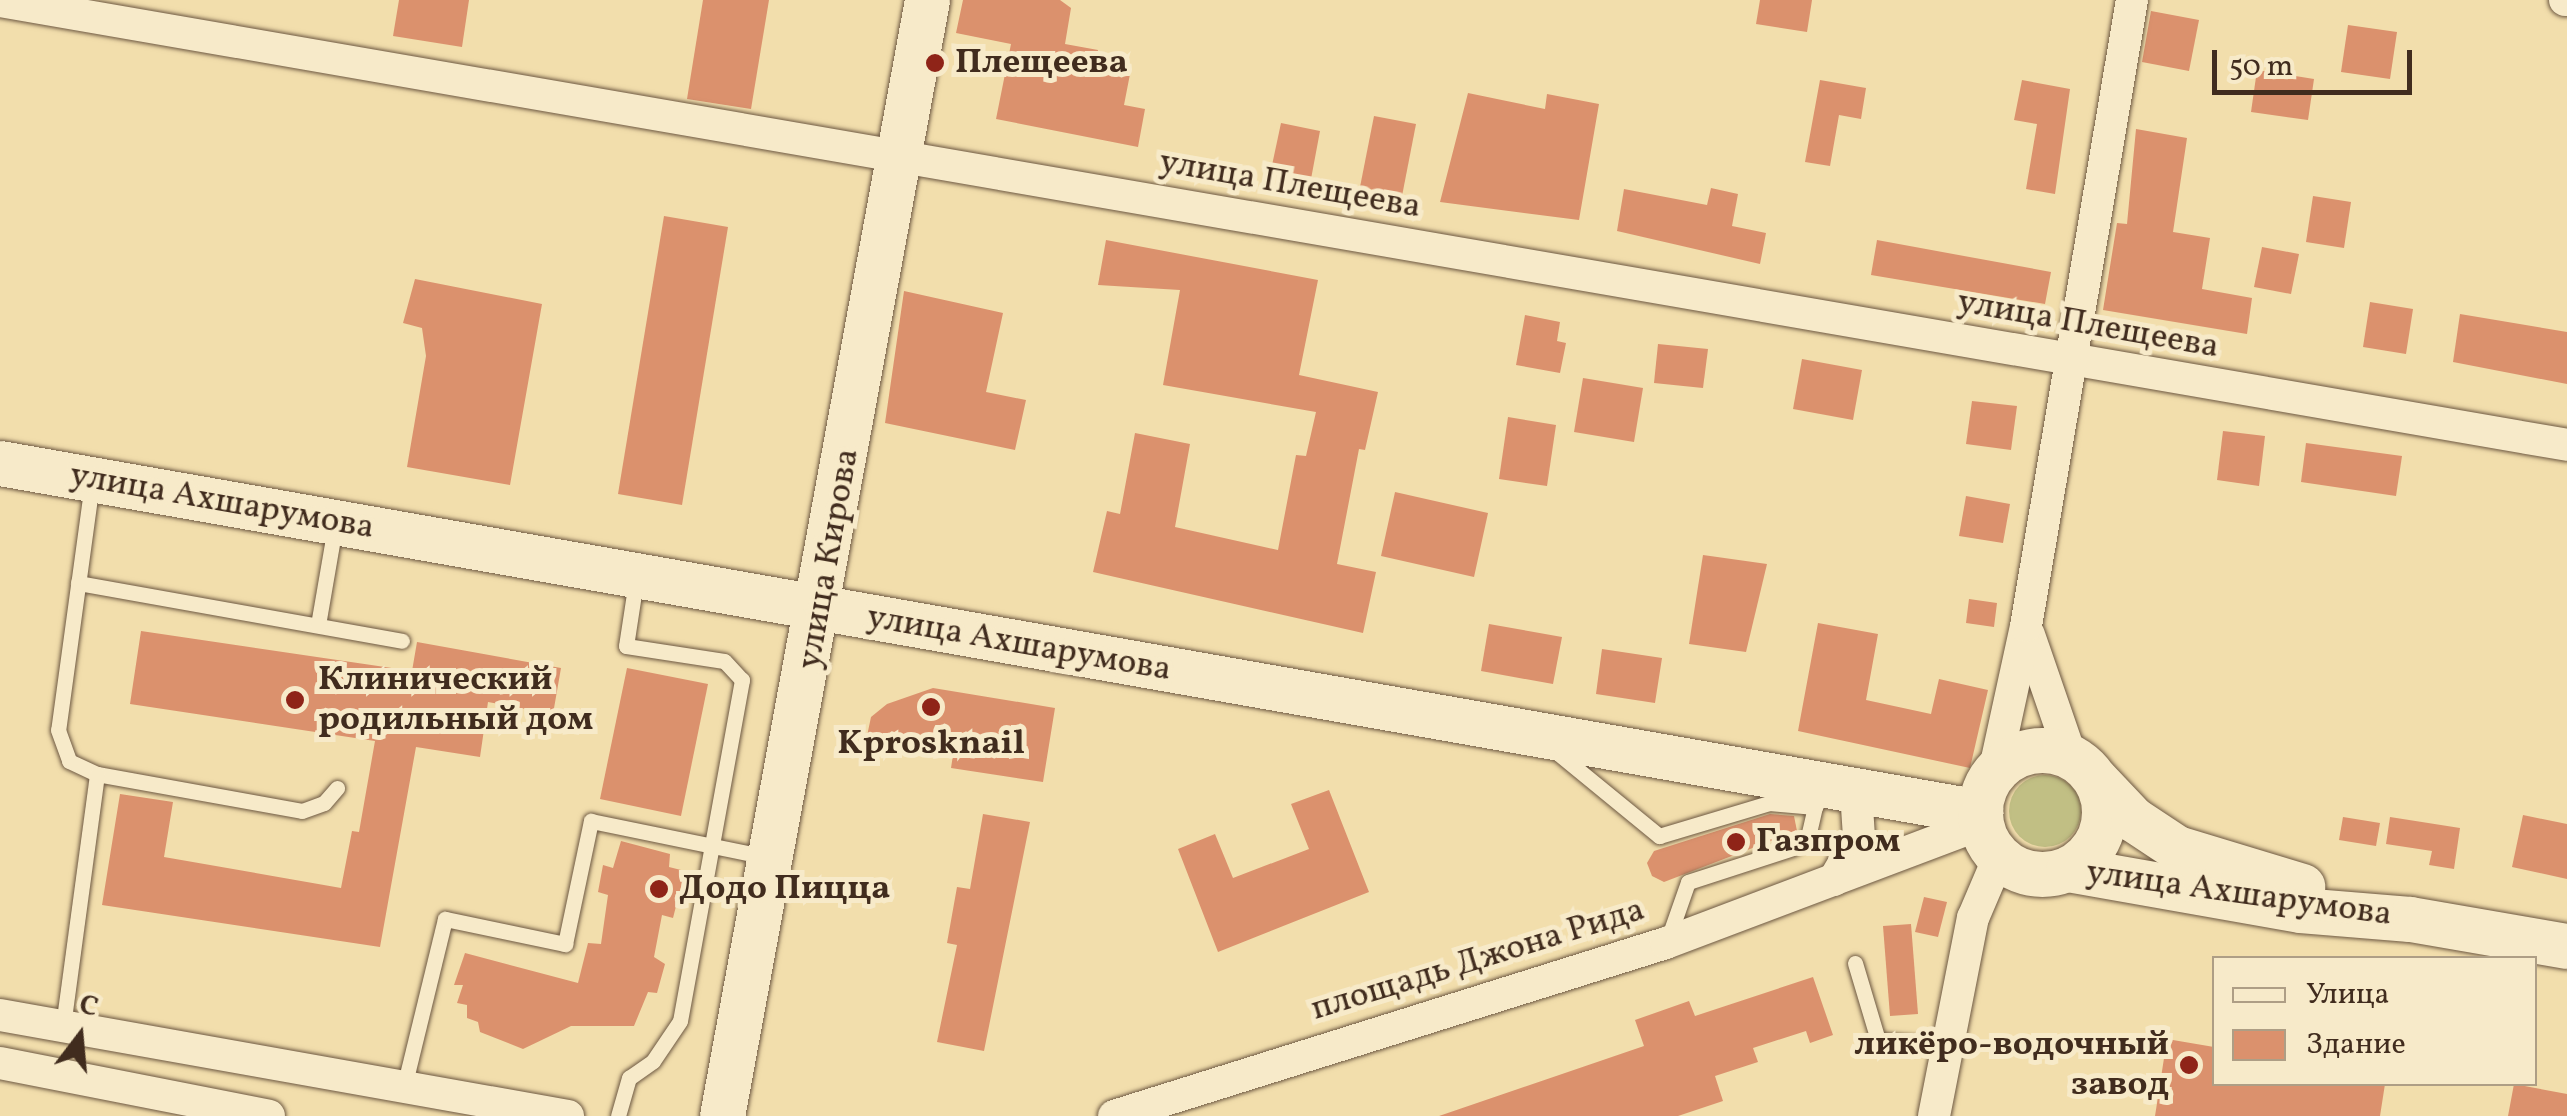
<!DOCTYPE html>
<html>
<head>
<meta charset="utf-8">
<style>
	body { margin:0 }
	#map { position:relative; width:2567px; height:1116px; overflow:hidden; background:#f2deac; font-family:Vollkorn,serif }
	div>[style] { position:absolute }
	.green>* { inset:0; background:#c1bf84 }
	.round { border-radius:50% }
	.building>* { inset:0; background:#db916d }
	.roads { filter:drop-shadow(0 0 2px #6d5842) drop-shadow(0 0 2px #6d5842) }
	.lane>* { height:15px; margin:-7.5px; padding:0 7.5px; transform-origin:7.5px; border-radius:7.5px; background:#f7eac9 }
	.street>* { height:32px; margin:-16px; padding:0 16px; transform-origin:16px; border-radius:16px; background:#f7eac9 }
	.secondary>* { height:45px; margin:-22.5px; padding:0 22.5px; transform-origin:22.5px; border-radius:22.5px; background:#f7eac9 }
	.secondary>.ring { margin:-22.5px; padding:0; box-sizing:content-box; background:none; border:45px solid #f7eac9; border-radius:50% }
	.dots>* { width:28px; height:28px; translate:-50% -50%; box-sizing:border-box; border:5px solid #f7eac9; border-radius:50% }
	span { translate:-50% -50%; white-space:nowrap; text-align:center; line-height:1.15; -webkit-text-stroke:10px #f7eac9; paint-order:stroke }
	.poi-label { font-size:35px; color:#412c1e; font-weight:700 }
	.left { translate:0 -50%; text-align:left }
	.right { translate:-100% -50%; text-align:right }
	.street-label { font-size:35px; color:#412c1e }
	.legend { position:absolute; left:2212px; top:956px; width:325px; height:130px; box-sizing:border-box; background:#f7eac9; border:2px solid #ae9e85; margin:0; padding:12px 18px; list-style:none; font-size:30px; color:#412c1e }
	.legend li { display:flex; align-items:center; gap:20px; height:50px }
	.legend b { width:50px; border:2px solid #ae9e85 }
	.north { position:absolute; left:30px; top:986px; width:100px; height:100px; -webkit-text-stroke:8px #f7eac9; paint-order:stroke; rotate:16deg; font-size:28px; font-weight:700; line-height:40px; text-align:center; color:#412c1e }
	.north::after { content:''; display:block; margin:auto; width:35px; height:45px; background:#412c1e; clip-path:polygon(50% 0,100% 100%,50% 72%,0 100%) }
	.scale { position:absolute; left:2212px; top:50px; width:200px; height:45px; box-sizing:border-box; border:5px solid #412c1e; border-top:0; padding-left:12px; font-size:30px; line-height:35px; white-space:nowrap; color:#412c1e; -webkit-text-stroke:8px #f7eac9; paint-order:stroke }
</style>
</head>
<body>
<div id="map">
	<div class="green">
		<div class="round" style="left:2009px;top:775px;width:72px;height:72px"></div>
	</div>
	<div class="building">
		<div style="clip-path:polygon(399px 0,469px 0,462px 47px,393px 36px)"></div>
		<div style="clip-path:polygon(703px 0,769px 0,751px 109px,687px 99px)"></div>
		<div style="clip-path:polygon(963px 0,1060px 0,1071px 8px,1065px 44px,1098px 50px,1096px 63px,1131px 69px,1124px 105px,1145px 109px,1138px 147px,996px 119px,1011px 44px,956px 33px)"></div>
		<div style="clip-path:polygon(1760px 0,1812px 0,1807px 32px,1756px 24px)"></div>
		<div style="clip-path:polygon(2151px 11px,2199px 20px,2189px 71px,2142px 62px)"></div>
		<div style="clip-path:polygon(2348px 25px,2397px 32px,2390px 79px,2341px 72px)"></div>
		<div style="clip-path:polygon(2257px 70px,2314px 79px,2308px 120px,2251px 112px)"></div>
		<div style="clip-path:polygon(1820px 80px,1866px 88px,1861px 119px,1839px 115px,1830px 166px,1805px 162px)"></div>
		<div style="clip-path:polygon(2022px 80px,2070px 89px,2055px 194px,2026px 189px,2037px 124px,2014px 120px)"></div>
		<div style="clip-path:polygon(1468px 93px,1545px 109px,1547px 94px,1599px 104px,1579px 220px,1440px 202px)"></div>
		<div style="clip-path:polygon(1374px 116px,1416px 124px,1402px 196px,1360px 187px)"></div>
		<div style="clip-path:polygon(1281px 123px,1320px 131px,1311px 179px,1271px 170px)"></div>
		<div style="clip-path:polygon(2136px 129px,2187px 138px,2173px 232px,2210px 238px,2202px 289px,2252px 298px,2247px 334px,2103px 310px,2117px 223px,2127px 224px)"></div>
		<div style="clip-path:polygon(1711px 188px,1738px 194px,1732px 226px,1766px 233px,1760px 264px,1617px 231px,1624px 189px,1707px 205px)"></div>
		<div style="clip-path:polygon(2313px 196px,2351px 202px,2344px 248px,2306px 242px)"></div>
		<div style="clip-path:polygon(664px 216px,728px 227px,682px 505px,618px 494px)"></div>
		<div style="clip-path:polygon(1106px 240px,1318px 280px,1299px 375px,1378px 392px,1365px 450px,1359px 449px,1337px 564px,1376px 572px,1363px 633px,1093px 572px,1107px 511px,1120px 514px,1135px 433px,1190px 444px,1175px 527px,1278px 550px,1296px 455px,1306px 456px,1316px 412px,1163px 385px,1180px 290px,1098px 285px)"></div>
		<div style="clip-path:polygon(1877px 240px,2051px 272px,2045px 304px,1871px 275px)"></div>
		<div style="clip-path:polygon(2262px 247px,2299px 254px,2291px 294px,2254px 287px)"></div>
		<div style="clip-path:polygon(415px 279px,542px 304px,510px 485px,407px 467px,426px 356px,422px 328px,403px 323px)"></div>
		<div style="clip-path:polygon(904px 291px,1003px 313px,986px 392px,1026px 400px,1015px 450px,885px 423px)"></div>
		<div style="clip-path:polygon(2370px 302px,2413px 309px,2406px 354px,2363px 347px)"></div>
		<div style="clip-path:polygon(2460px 314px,2567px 332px,2567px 384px,2453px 362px)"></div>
		<div style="clip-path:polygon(1525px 315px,1560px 322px,1557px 341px,1566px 343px,1560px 373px,1516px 365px)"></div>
		<div style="clip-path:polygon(1658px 344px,1708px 349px,1703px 388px,1654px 383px)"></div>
		<div style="clip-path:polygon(1802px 359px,1862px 370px,1853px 420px,1793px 409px)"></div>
		<div style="clip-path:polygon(1583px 378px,1643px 388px,1634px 442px,1574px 432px)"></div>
		<div style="clip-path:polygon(1972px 401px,2017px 406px,2011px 450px,1966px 444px)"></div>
		<div style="clip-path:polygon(1508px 417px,1556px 425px,1547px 486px,1499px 479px)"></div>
		<div style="clip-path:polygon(2223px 431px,2265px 436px,2259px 486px,2217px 480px)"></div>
		<div style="clip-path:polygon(2306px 443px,2402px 456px,2396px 496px,2301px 482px)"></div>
		<div style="clip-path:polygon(1395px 492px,1488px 513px,1474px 577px,1381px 556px)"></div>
		<div style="clip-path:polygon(1966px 496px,2010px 504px,2003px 543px,1959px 536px)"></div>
		<div style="clip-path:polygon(1703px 555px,1767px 564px,1746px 652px,1689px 644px)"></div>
		<div style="clip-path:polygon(1969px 599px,1997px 603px,1994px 627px,1966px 623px)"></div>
		<div style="clip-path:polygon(1818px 623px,1878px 634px,1866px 700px,1931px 714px,1939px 679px,1988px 690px,1970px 768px,1798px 731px)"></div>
		<div style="clip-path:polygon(1489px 624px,1562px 637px,1553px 684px,1481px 671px)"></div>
		<div style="clip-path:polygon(141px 631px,412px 671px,417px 642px,561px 668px,553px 714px,488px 702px,480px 757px,416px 747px,380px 947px,102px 905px,120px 794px,173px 802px,164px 857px,341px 888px,352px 831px,359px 832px,375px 741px,130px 704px)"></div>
		<div style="clip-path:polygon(1602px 649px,1662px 658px,1655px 703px,1596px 694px)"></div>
		<div style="clip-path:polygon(627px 668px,708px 684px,681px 816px,600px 799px)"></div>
		<div style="clip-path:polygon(933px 688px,1055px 708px,1043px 782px,951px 768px,953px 755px,867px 736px,871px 717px,887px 704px)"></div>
		<div style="clip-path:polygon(1329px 790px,1369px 892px,1218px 952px,1178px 849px,1215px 834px,1233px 878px,1309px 849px,1291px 804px)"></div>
		<div style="clip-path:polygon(983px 814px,1030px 822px,984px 1051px,937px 1042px,957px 945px,947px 943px,957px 887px,970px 889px)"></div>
		<div style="clip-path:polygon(1770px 814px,1794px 816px,1797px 831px,1664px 882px,1652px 876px,1647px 863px,1654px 851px)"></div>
		<div style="clip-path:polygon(2523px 815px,2567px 824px,2567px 879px,2512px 867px)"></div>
		<div style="clip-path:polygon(2343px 817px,2380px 823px,2376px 846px,2339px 840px)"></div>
		<div style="clip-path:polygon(2390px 817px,2460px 828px,2454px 869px,2429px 865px,2432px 851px,2386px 844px)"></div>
		<div style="clip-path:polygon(621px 841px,670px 854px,669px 867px,685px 871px,673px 918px,662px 915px,654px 957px,665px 964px,657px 993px,648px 992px,634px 1026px,571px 1026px,523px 1049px,480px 1032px,478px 1022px,467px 1018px,467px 1005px,457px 1003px,463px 985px,454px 985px,465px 953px,578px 983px,588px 943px,601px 944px,608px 895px,598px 892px,603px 865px,613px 868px)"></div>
		<div style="clip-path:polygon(1924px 897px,1947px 902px,1938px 937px,1915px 932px)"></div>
		<div style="clip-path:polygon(1911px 924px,1918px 1014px,1890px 1016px,1883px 926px)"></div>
		<div style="clip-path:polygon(1813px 977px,1833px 1035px,1810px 1043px,1806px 1031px,1753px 1048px,1758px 1062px,1715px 1076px,1723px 1101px,1678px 1116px,1439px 1116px,1644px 1046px,1635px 1020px,1689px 1001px,1695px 1016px)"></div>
		<div style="clip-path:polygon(2167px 1039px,2214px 1047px,2214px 1084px,2385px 1084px,2380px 1116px,2155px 1116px)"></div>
		<div style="clip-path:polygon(2514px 1084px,2567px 1094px,2567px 1116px,2508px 1116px)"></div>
	</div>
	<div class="roads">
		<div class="lane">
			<div style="left:92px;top:483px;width:249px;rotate:97.8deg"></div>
			<div style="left:58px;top:730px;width:33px;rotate:70deg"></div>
			<div style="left:69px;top:761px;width:31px;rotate:25deg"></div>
			<div style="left:97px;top:774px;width:208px;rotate:10.2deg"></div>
			<div style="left:302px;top:811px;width:23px;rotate:-20deg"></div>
			<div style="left:324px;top:803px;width:20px;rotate:-49deg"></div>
			<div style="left:78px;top:583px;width:329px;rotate:10.1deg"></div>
			<div style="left:318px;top:625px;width:99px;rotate:-80.2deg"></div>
			<div style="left:1554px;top:750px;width:136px;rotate:39.3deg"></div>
			<div style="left:1659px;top:836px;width:115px;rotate:-16.7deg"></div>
			<div style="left:1769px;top:803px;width:46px;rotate:5deg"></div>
			<div style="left:1815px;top:807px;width:20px;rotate:-63deg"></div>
			<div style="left:1668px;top:939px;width:60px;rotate:-70.7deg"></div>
			<div style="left:1688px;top:882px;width:110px;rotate:-17.9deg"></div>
			<div style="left:1793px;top:848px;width:19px;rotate:-36deg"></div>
			<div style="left:1808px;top:837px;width:31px;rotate:-77deg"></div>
			<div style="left:1855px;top:963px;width:80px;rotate:73.4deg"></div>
			<div style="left:1878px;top:1040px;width:68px;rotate:5deg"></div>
			<div style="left:63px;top:1026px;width:254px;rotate:-82.3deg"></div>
			<div style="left:404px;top:1087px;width:173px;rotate:-76.3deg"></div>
			<div style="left:445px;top:919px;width:123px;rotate:11.8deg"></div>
			<div style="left:565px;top:944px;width:126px;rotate:-78.1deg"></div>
			<div style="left:591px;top:821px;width:180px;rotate:11.6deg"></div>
			<div style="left:618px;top:1116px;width:40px;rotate:-74deg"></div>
			<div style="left:629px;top:1078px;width:29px;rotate:-35deg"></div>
			<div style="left:653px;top:1061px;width:48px;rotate:-56deg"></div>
			<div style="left:680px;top:1021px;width:347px;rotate:-79.7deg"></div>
			<div style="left:742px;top:680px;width:26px;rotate:-133deg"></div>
			<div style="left:724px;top:661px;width:99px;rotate:-171.3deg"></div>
			<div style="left:626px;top:646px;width:66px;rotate:-81.3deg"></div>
		</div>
		<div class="street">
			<div style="left:2565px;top:0;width:2px"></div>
			<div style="left:0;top:1px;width:2605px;rotate:9.81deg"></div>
			<div style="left:2029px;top:635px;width:129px;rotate:71deg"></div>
			<div style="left:1994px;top:773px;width:150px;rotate:-77.7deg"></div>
			<div style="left:2026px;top:626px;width:635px;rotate:-80.39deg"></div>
			<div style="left:1834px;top:880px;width:50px;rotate:-59.8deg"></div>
			<div style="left:1859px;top:837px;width:45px;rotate:-93.8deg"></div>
			<div style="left:0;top:1015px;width:577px;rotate:10.08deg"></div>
			<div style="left:0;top:1063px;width:274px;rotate:11.1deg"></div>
			<div style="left:1114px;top:1116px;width:578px;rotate:-17.4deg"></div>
			<div style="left:1666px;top:943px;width:337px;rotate:-20.7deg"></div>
			<div style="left:1934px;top:1116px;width:202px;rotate:-78.9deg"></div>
			<div style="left:1973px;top:918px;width:66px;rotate:-66.9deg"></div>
		</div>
		<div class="secondary">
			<div style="left:0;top:463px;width:2011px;rotate:10deg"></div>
			<div class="ring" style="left:1980px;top:750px;width:79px;height:79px"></div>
			<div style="left:2095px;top:779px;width:55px;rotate:46.5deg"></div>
			<div style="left:2133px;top:819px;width:53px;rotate:33.4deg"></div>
			<div style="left:2177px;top:848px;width:131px;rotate:16.9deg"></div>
			<div style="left:2068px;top:869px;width:236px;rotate:10deg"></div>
			<div style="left:2300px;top:910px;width:110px;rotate:4.7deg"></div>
			<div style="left:2410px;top:919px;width:159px;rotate:9.8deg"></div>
			<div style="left:722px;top:1116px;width:1135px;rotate:-79.59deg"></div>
		</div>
	</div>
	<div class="dots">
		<div style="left:935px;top:63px;background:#8f2418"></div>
		<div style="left:295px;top:700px;background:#8f2418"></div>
		<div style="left:931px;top:707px;background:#8f2418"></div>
		<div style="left:1736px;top:842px;background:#8f2418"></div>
		<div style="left:659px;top:889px;background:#8f2418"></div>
		<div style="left:2189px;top:1065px;background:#8f2418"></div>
	</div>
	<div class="poi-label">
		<span class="left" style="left:955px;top:63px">Плещеева</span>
		<span class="left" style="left:318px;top:700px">Клинический<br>родильный дом</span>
		<span style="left:931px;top:744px">Kprosknail</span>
		<span class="left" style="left:1756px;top:842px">Газпром</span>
		<span class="left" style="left:679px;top:889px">Додо Пицца</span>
		<span class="right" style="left:2169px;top:1065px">ликёро-водочный<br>завод</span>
	</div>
	<div class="street-label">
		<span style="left:1290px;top:185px;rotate:10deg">улица Плещеева</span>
		<span style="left:2088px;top:325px;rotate:10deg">улица Плещеева</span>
		<span style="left:222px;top:502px;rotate:10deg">улица Ахшарумова</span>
		<span style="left:829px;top:559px;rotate:-80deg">улица Кирова</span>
		<span style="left:1019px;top:644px;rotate:10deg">улица Ахшарумова</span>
		<span style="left:2239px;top:894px;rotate:8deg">улица Ахшарумова</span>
		<span style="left:1478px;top:960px;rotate:-17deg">площадь Джона Рида</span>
	</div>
	<ul class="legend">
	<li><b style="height:12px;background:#f7eac9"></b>Улица</li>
	<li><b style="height:28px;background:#db916d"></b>Здание</li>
	</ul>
	<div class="north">С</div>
	<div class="scale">50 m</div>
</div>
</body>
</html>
